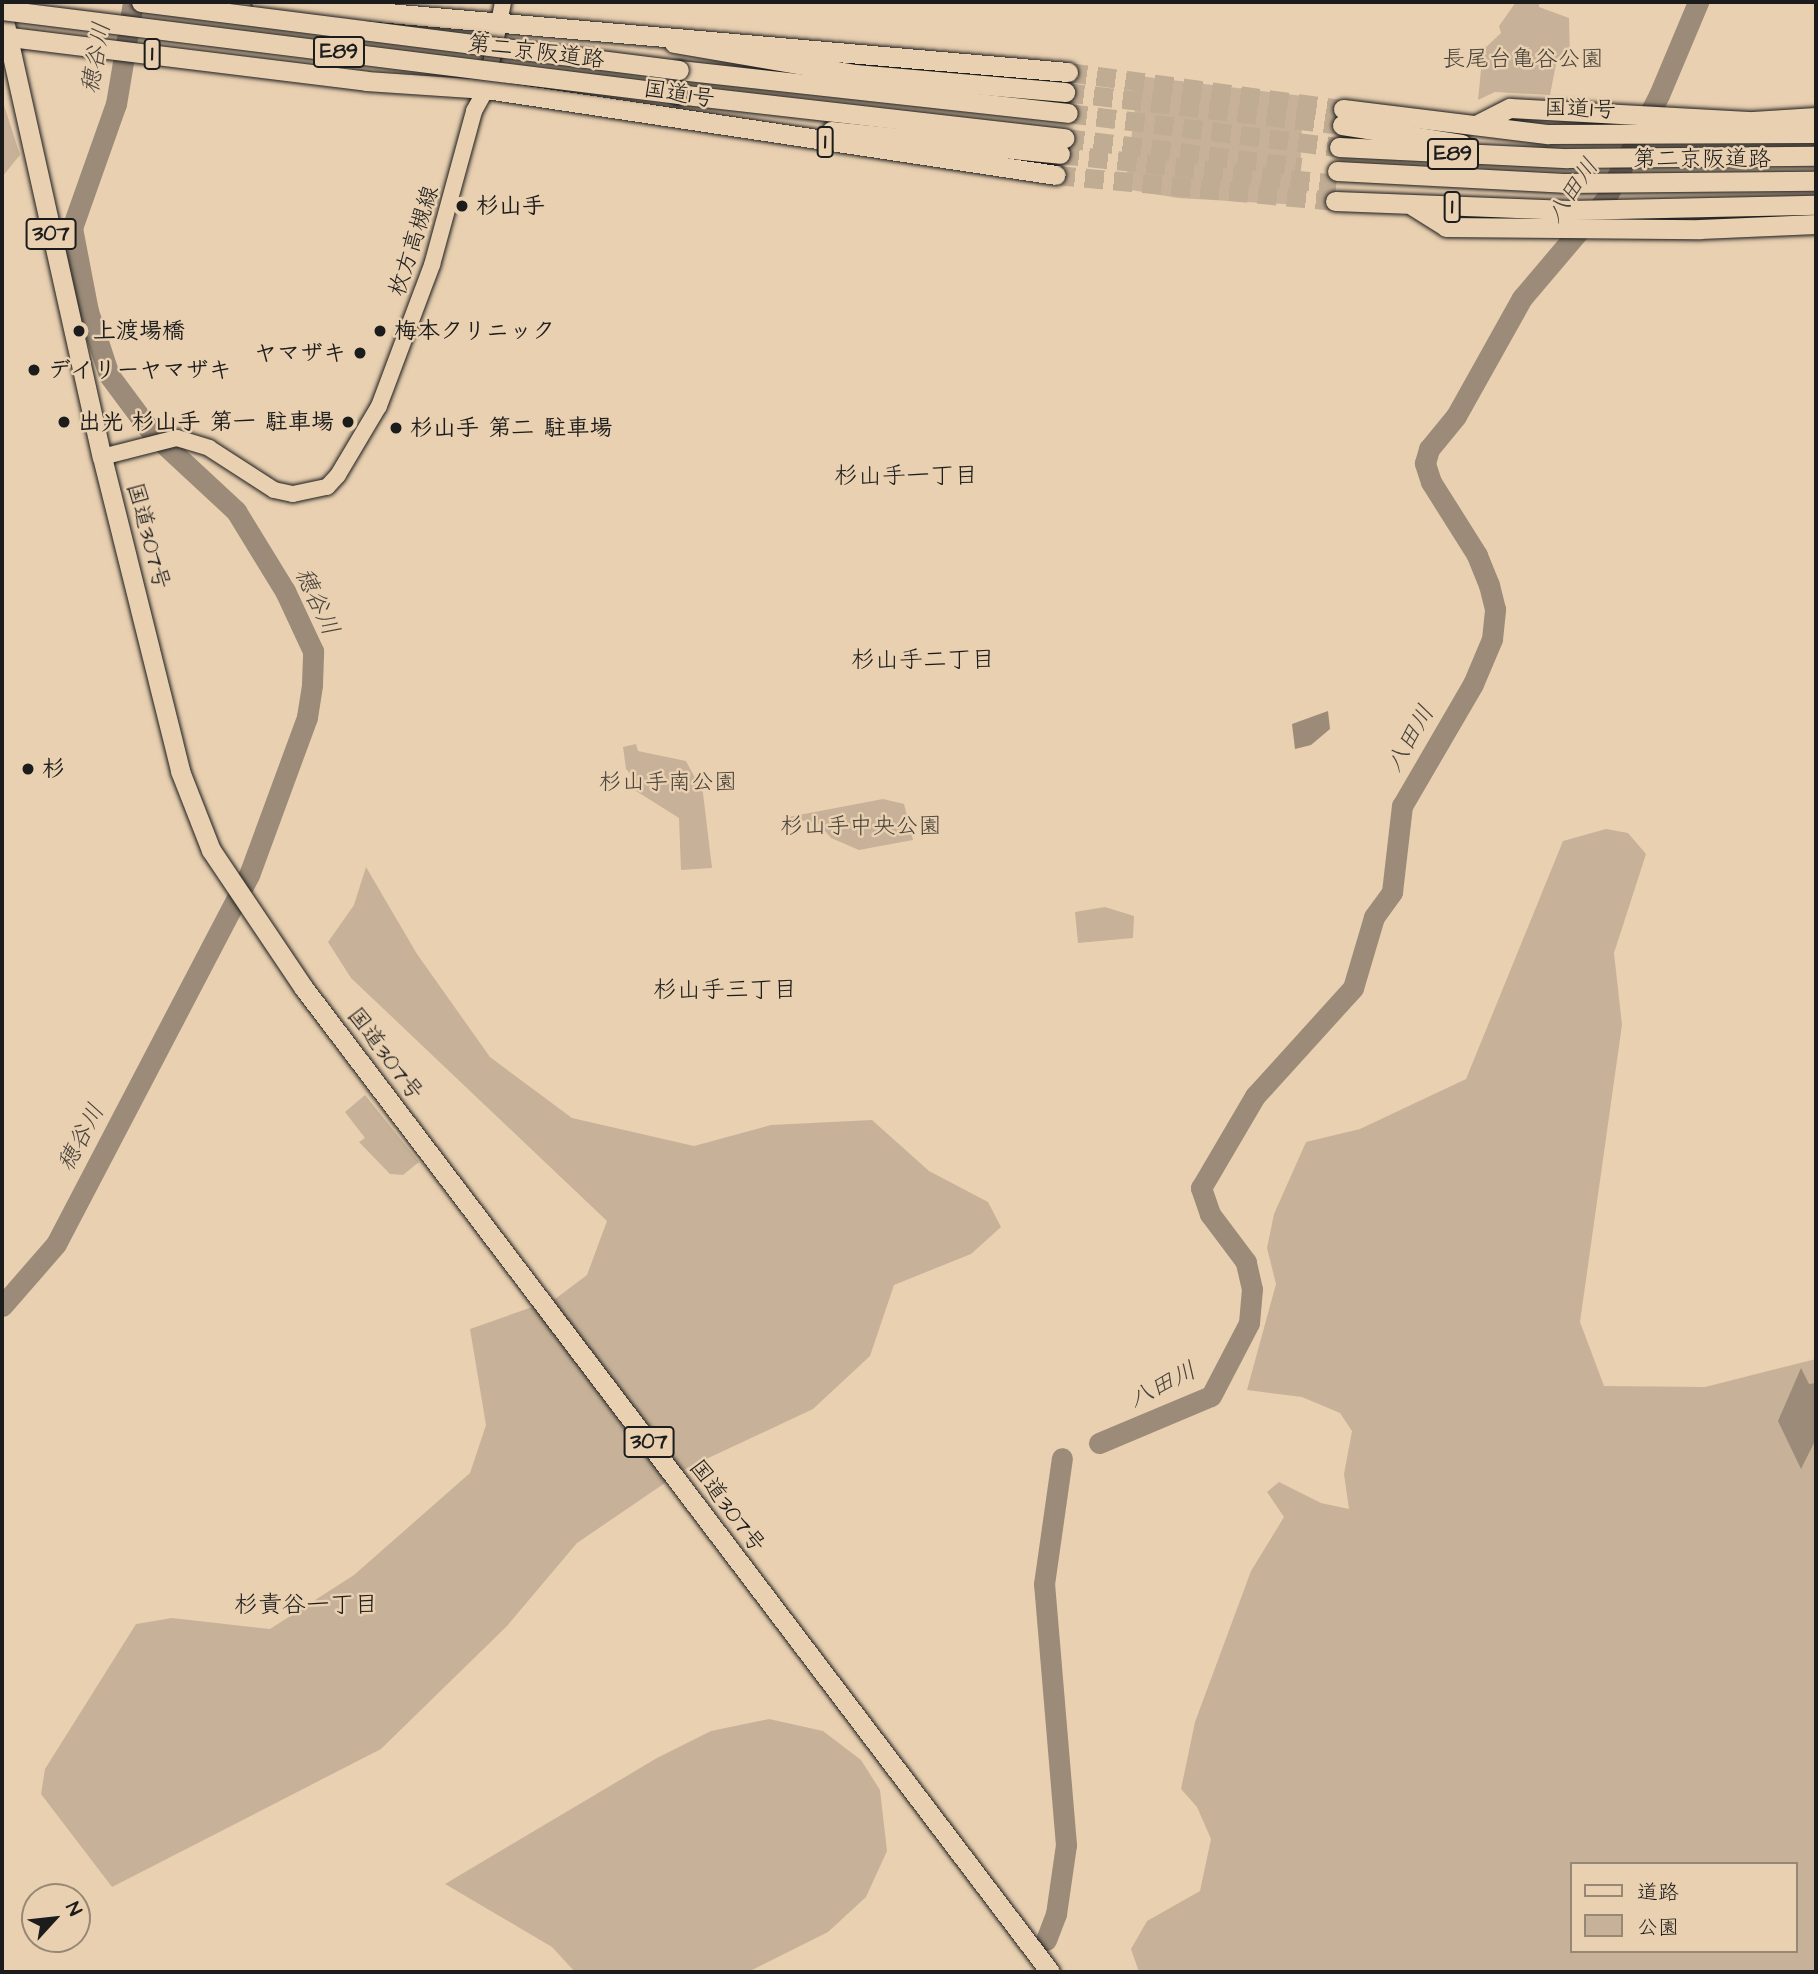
<!DOCTYPE html>
<html>
<head>
<meta charset="utf-8">
<style>
	body { margin:0 }
	#map { position:relative; width:1818px; height:1974px; overflow:hidden; background:#e9d0b1; font-family:"Architects Daughter","Klee One",sans-serif }
	div>[style] { position:absolute }
	.green>* { inset:0; background:#c7b299 }
	.water>* { inset:0; background:#9b8b78 }
	.river>* { height:21px; margin:-10.5px; padding:0 10.5px; transform-origin:10.5px; border-radius:10.5px; background:#9b8b78 }
	.highway-tunnel>* { height:19px; margin-top:-9.5px; transform-origin:0; background:repeating-linear-gradient(90deg,#c0ac93 0 19px,transparent 0 29px) }
	.roads { filter:drop-shadow(0 0 2px #1c1c1c) drop-shadow(0 0 2px #1c1c1c) }
	.primary>* { height:16px; margin:-8px; padding:0 8px; transform-origin:8px; border-radius:8px; background:#e9d0b1 }
	.highway>* { height:19px; margin:-9.5px; padding:0 9.5px; transform-origin:9.5px; border-radius:9.5px; background:#e9d0b1 }
	.bridges { filter:drop-shadow(0 0 2px #1c1c1c) drop-shadow(0 0 2px #1c1c1c) }
	.highway-bridge>* { height:19px; margin:-9.5px; padding:0 9.5px; transform-origin:9.5px; border-radius:9.5px; background:#e9d0b1 }
	.dots>* { width:19px; height:19px; translate:-50% -50%; box-sizing:border-box; border:4px solid #e9d0b1; border-radius:50% }
	span { translate:-50% -50%; white-space:nowrap; text-align:center; line-height:1.15; -webkit-text-stroke:5px #e9d0b1; paint-order:stroke }
	.shield-label span { padding:2px 5px; background:#e9d0b1; border:2px solid; border-radius:5px; -webkit-text-stroke-width:0 }
	.shield-label { font-size:21px; color:#1c1c1c; font-weight:700 }
	.street-label { font-size:23px; color:#1c1c1c }
	.park-label { font-size:23px; color:#47423b }
	.poi-label { font-size:23px; color:#1c1c1c; font-weight:700 }
	.left { translate:0 -50%; text-align:left }
	.right { translate:-100% -50%; text-align:right }
	.water-label { font-size:24px; color:#48433c; font-style:italic }
	.neighbourhood-label { font-size:24px; color:#1c1c1c }
	.frame { position:absolute; inset:0; border:4px solid #1c1c1c; pointer-events:none }
	.legend { position:absolute; left:1570px; top:1862px; width:228px; height:91px; box-sizing:border-box; background:#e9d0b1; border:2px solid #978875; margin:0; padding:9px 12px; list-style:none; font-size:21px; color:#1c1c1c }
	.legend li { display:flex; align-items:center; gap:14px; height:35px }
	.legend b { width:35px; border:2px solid #978875 }
	.north { position:absolute; left:21px; top:1883px; width:70px; height:70px; box-sizing:border-box; background:#e9d0b1; border:2px solid #978875; border-radius:50%; rotate:63deg; font-size:19px; font-weight:700; line-height:28px; text-align:center; color:#1c1c1c }
	.north::after { content:''; display:block; margin:auto; width:24px; height:32px; background:#1c1c1c; clip-path:polygon(50% 0,100% 100%,50% 72%,0 100%) }
</style>
</head>
<body>
<div id="map">
	<div class="green">
		<div style="clip-path:polygon(1516px 2px,1539px 2px,1539px 7px,1569px 18px,1570px 58px,1557px 59px,1550px 95px,1495px 92px,1478px 100px,1483px 50px,1501px 33px,1499px 26px)"></div>
		<div style="clip-path:polygon(1139px 76px,1303px 96px,1299px 205px,1178px 198px,1125px 189px)"></div>
		<div style="clip-path:polygon(2px 99px,20px 155px,2px 177px)"></div>
		<div style="clip-path:polygon(636px 744px,638px 751px,686px 761px,703px 793px,712px 868px,681px 870px,679px 818px,636px 791px,636px 780px,626px 769px,623px 747px)"></div>
		<div style="clip-path:polygon(883px 799px,904px 804px,913px 840px,859px 850px,831px 838px,818px 823px,783px 818px)"></div>
		<div style="clip-path:polygon(evenodd,1606px 829px,1628px 833px,1646px 854px,1614px 953px,1622px 1025px,1580px 1322px,1604px 1386px,1705px 1387px,1816px 1359px,1816px 1972px,1139px 1972px,1131px 1949px,1147px 1921px,1200px 1891px,1211px 1839px,1197px 1807px,1181px 1789px,1195px 1722px,1251px 1571px,1284px 1517px,1267px 1492px,1279px 1482px,1321px 1503px,1349px 1509px,1344px 1474px,1352px 1431px,1340px 1413px,1302px 1397px,1247px 1390px,1276px 1284px,1267px 1248px,1274px 1214px,1306px 1142px,1360px 1129px,1466px 1079px,1563px 841px,1606px 829px,1571px 1864px,1795px 1864px,1795px 1951px,1571px 1951px,1571px 1864px)"></div>
		<div style="clip-path:polygon(366px 867px,417px 954px,490px 1057px,572px 1118px,694px 1146px,771px 1125px,872px 1120px,929px 1171px,988px 1202px,1001px 1227px,971px 1254px,894px 1285px,870px 1356px,813px 1409px,687px 1468px,577px 1543px,507px 1626px,381px 1749px,112px 1887px,41px 1794px,45px 1769px,136px 1624px,172px 1618px,270px 1629px,354px 1575px,470px 1473px,486px 1425px,470px 1329px,555px 1299px,587px 1275px,607px 1221px,351px 978px,328px 942px,354px 905px)"></div>
		<div style="clip-path:polygon(1105px 907px,1134px 916px,1133px 938px,1078px 943px,1075px 912px)"></div>
		<div style="clip-path:polygon(365px 1095px,419px 1162px,403px 1175px,390px 1174px,359px 1142px,365px 1138px,345px 1112px)"></div>
		<div style="clip-path:polygon(769px 1719px,823px 1731px,861px 1760px,880px 1790px,887px 1851px,866px 1897px,828px 1932px,748px 1972px,575px 1972px,552px 1947px,445px 1884px,657px 1758px,711px 1731px)"></div>
	</div>
	<div class="water">
		<div style="clip-path:polygon(1328px 711px,1330px 729px,1311px 745px,1295px 749px,1292px 724px)"></div>
		<div style="clip-path:polygon(1801px 1368px,1809px 1384px,1816px 1383px,1816px 1439px,1801px 1469px,1778px 1421px)"></div>
	</div>
	<div class="river">
		<div style="left:2px;top:1306px;width:82px;rotate:-48.9deg"></div>
		<div style="left:56px;top:1244px;width:416px;rotate:-62.4deg"></div>
		<div style="left:249px;top:875px;width:168px;rotate:-69.8deg"></div>
		<div style="left:307px;top:717px;width:33px;rotate:-81deg"></div>
		<div style="left:312px;top:684px;width:33px;rotate:-88deg"></div>
		<div style="left:313px;top:651px;width:66px;rotate:-115deg"></div>
		<div style="left:285px;top:591px;width:94px;rotate:-121.5deg"></div>
		<div style="left:236px;top:511px;width:115px;rotate:-137.1deg"></div>
		<div style="left:152px;top:433px;width:72px;rotate:-126.6deg"></div>
		<div style="left:109px;top:375px;width:67px;rotate:-108.2deg"></div>
		<div style="left:88px;top:311px;width:85px;rotate:-100.9deg"></div>
		<div style="left:72px;top:228px;width:132px;rotate:-70.5deg"></div>
		<div style="left:116px;top:104px;width:103px;rotate:-80.5deg"></div>
		<div style="left:1099px;top:1443px;width:121px;rotate:-22.8deg"></div>
		<div style="left:1211px;top:1396px;width:82px;rotate:-62.5deg"></div>
		<div style="left:1249px;top:1323px;width:34px;rotate:-85deg"></div>
		<div style="left:1252px;top:1289px;width:28px;rotate:-103deg"></div>
		<div style="left:1246px;top:1262px;width:60px;rotate:-126.9deg"></div>
		<div style="left:1210px;top:1214px;width:28px;rotate:-109deg"></div>
		<div style="left:1201px;top:1188px;width:107px;rotate:-59.6deg"></div>
		<div style="left:1255px;top:1096px;width:146px;rotate:-47.8deg"></div>
		<div style="left:1353px;top:988px;width:74px;rotate:-73.5deg"></div>
		<div style="left:1374px;top:917px;width:31px;rotate:-54deg"></div>
		<div style="left:1392px;top:892px;width:87px;rotate:-83.4deg"></div>
		<div style="left:1402px;top:806px;width:141px;rotate:-59.8deg"></div>
		<div style="left:1473px;top:684px;width:49px;rotate:-67.1deg"></div>
		<div style="left:1492px;top:639px;width:30px;rotate:-84deg"></div>
		<div style="left:1495px;top:609px;width:25px;rotate:-104deg"></div>
		<div style="left:1489px;top:585px;width:32px;rotate:-112deg"></div>
		<div style="left:1477px;top:555px;width:86px;rotate:-122.2deg"></div>
		<div style="left:1431px;top:482px;width:20px;rotate:-108deg"></div>
		<div style="left:1425px;top:463px;width:15px;rotate:-74deg"></div>
		<div style="left:1429px;top:449px;width:43px;rotate:-50.7deg"></div>
		<div style="left:1456px;top:416px;width:135px;rotate:-60.8deg"></div>
		<div style="left:1522px;top:298px;width:128px;rotate:-49.7deg"></div>
		<div style="left:1605px;top:200px;width:118px;rotate:-62.8deg"></div>
		<div style="left:1659px;top:95px;width:101px;rotate:-67.2deg"></div>
		<div style="left:1046px;top:1940px;width:28px;rotate:-69deg"></div>
		<div style="left:1056px;top:1914px;width:70px;rotate:-81.8deg"></div>
		<div style="left:1066px;top:1845px;width:262px;rotate:-94.8deg"></div>
		<div style="left:1044px;top:1584px;width:127px;rotate:-81.9deg"></div>
	</div>
	<div class="highway-tunnel">
		<div style="left:1068px;top:72px;width:277px;rotate:7.7deg"></div>
		<div style="left:1065px;top:92px;width:279px;rotate:6.8deg"></div>
		<div style="left:1068px;top:113px;width:273px;rotate:7.2deg"></div>
		<div style="left:1065px;top:138px;width:238px;rotate:7deg"></div>
		<div style="left:1060px;top:154px;width:278px;rotate:6.2deg"></div>
		<div style="left:1056px;top:175px;width:280px;rotate:5.3deg"></div>
	</div>
	<div class="roads">
		<div class="primary">
			<div style="left:102px;top:457px;width:77px;rotate:-14.2deg"></div>
			<div style="left:177px;top:438px;width:34px;rotate:17deg"></div>
			<div style="left:209px;top:448px;width:77px;rotate:32.9deg"></div>
			<div style="left:274px;top:490px;width:19px;rotate:12deg"></div>
			<div style="left:293px;top:494px;width:35px;rotate:-12deg"></div>
			<div style="left:327px;top:487px;width:16px;rotate:-47deg"></div>
			<div style="left:338px;top:475px;width:80px;rotate:-59.3deg"></div>
			<div style="left:379px;top:406px;width:151px;rotate:-69.4deg"></div>
			<div style="left:432px;top:265px;width:160px;rotate:-74.7deg"></div>
			<div style="left:474px;top:111px;width:25px;rotate:-61deg"></div>
			<div style="left:486px;top:89px;width:89px;rotate:-78.9deg"></div>
		</div>
		<div class="highway">
			<div style="left:261px;top:2px;width:810px;rotate:4.96deg"></div>
			<div style="left:2px;top:11px;width:457px;rotate:77.4deg"></div>
			<div style="left:102px;top:457px;width:324px;rotate:76deg"></div>
			<div style="left:180px;top:771px;width:85px;rotate:68.6deg"></div>
			<div style="left:211px;top:850px;width:165px;rotate:56.1deg"></div>
			<div style="left:303px;top:987px;width:1236px;rotate:52.82deg"></div>
			<div style="left:2px;top:36px;width:367px;rotate:7deg"></div>
			<div style="left:366px;top:81px;width:120px;rotate:3.8deg"></div>
			<div style="left:486px;top:89px;width:576px;rotate:8.58deg"></div>
			<div style="left:674px;top:43px;width:184px;rotate:9.7deg"></div>
			<div style="left:855px;top:74px;width:211px;rotate:4.9deg"></div>
			<div style="left:679px;top:70px;width:391px;rotate:6.3deg"></div>
			<div style="left:677px;top:94px;width:390px;rotate:6.5deg"></div>
			<div style="left:1343px;top:109px;width:207px;rotate:7deg"></div>
			<div style="left:1548px;top:134px;width:268px;rotate:-0.2deg"></div>
			<div style="left:1342px;top:125px;width:121px;rotate:9deg"></div>
			<div style="left:1476px;top:125px;width:38px;rotate:-27deg"></div>
			<div style="left:1510px;top:108px;width:243px;rotate:3.1deg"></div>
			<div style="left:1753px;top:121px;width:63px;rotate:-3.6deg"></div>
			<div style="left:831px;top:131px;width:230px;rotate:5.7deg"></div>
			<div style="left:1339px;top:147px;width:229px;rotate:2.8deg"></div>
			<div style="left:1568px;top:158px;width:248px;rotate:-0.5deg"></div>
			<div style="left:1337px;top:171px;width:227px;rotate:3deg"></div>
			<div style="left:1564px;top:183px;width:252px;rotate:-0.5deg"></div>
			<div style="left:1335px;top:201px;width:234px;rotate:2.2deg"></div>
			<div style="left:1569px;top:210px;width:247px;rotate:-1.2deg"></div>
			<div style="left:1413px;top:206px;width:39px;rotate:32deg"></div>
			<div style="left:1446px;top:227px;width:254px;rotate:0.5deg"></div>
			<div style="left:1700px;top:229px;width:116px;rotate:-2.5deg"></div>
		</div>
	</div>
	<div class="bridges">
		<div class="highway-bridge">
			<div style="left:141px;top:2px;width:542px;rotate:7.2deg"></div>
			<div style="left:2px;top:10px;width:680px;rotate:7.09deg"></div>
		</div>
	</div>
	<div class="dots">
		<div style="left:462px;top:206px;background:#1c1c1c"></div>
		<div style="left:79px;top:331px;background:#1c1c1c"></div>
		<div style="left:380px;top:331px;background:#1c1c1c"></div>
		<div style="left:360px;top:353px;background:#1c1c1c"></div>
		<div style="left:34px;top:370px;background:#1c1c1c"></div>
		<div style="left:64px;top:422px;background:#1c1c1c"></div>
		<div style="left:348px;top:422px;background:#1c1c1c"></div>
		<div style="left:396px;top:428px;background:#1c1c1c"></div>
		<div style="left:28px;top:769px;background:#1c1c1c"></div>
	</div>
	<div class="shield-label">
		<span style="left:339px;top:52px">E89</span>
		<span style="left:152px;top:54px">1</span>
		<span style="left:825px;top:142px">1</span>
		<span style="left:1453px;top:154px">E89</span>
		<span style="left:1452px;top:207px">1</span>
		<span style="left:51px;top:234px">307</span>
		<span style="left:649px;top:1442px">307</span>
	</div>
	<div class="street-label">
		<span style="left:536px;top:52px;rotate:7deg">第二京阪道路</span>
		<span style="left:679px;top:94px;rotate:9deg">国道1号</span>
		<span style="left:1580px;top:109px;rotate:2deg">国道1号</span>
		<span style="left:1702px;top:159px">第二京阪道路</span>
		<span style="left:414px;top:241px;rotate:-72deg">枚方高槻線</span>
		<span style="left:148px;top:536px;rotate:75deg">国道307号</span>
		<span style="left:385px;top:1054px;rotate:53deg">国道307号</span>
		<span style="left:727px;top:1506px;rotate:53deg">国道307号</span>
	</div>
	<div class="park-label">
		<span style="left:1523px;top:59px">長尾台亀谷公園</span>
		<span style="left:668px;top:782px">杉山手南公園</span>
		<span style="left:861px;top:826px">杉山手中央公園</span>
	</div>
	<div class="poi-label">
		<span class="left" style="left:476px;top:206px">杉山手</span>
		<span class="left" style="left:93px;top:331px">上渡場橋</span>
		<span class="left" style="left:394px;top:331px">梅本クリニック</span>
		<span class="right" style="left:346px;top:353px">ヤマザキ</span>
		<span class="left" style="left:48px;top:370px">デイリーヤマザキ</span>
		<span class="left" style="left:78px;top:422px">出光</span>
		<span class="right" style="left:334px;top:422px">杉山手 第一 駐車場</span>
		<span class="left" style="left:410px;top:428px">杉山手 第二 駐車場</span>
		<span class="left" style="left:42px;top:769px">杉</span>
	</div>
	<div class="water-label">
		<span style="left:97px;top:58px;rotate:-80deg">穂谷川</span>
		<span style="left:1573px;top:191px;rotate:-55deg">八田川</span>
		<span style="left:316px;top:602px;rotate:65deg">穂谷川</span>
		<span style="left:1411px;top:739px;rotate:-60deg">八田川</span>
		<span style="left:82px;top:1138px;rotate:-62deg">穂谷川</span>
		<span style="left:1163px;top:1386px;rotate:-27deg">八田川</span>
	</div>
	<div class="neighbourhood-label">
		<span style="left:906px;top:477px">杉山手一丁目</span>
		<span style="left:923px;top:661px">杉山手二丁目</span>
		<span style="left:725px;top:991px">杉山手三丁目</span>
		<span style="left:306px;top:1606px">杉責谷一丁目</span>
	</div>
	<div class="frame"></div>
	<ul class="legend">
	<li><b style="height:9px;background:#e9d0b1"></b>道路</li>
	<li><b style="height:19px;background:#c7b299"></b>公園</li>
	</ul>
	<div class="north">N</div>
</div>
</body>
</html>
